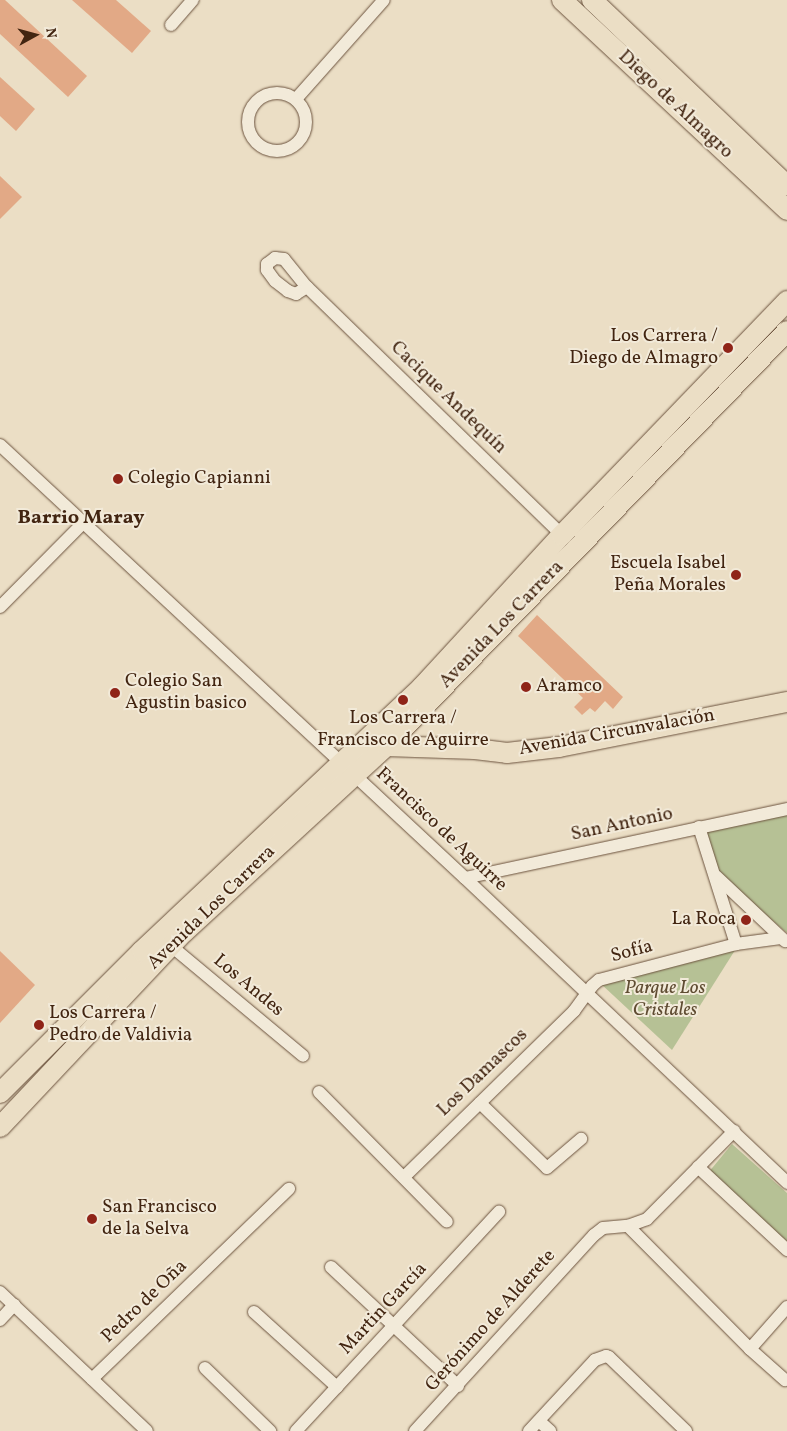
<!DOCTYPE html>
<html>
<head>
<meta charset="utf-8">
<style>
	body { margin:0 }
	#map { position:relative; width:787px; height:1431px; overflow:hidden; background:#ebdec5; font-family:Vollkorn,serif }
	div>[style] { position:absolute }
	.green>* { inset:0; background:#b6c195 }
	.building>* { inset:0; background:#e2a986 }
	.roads { filter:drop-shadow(0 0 1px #6c533e) drop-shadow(0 0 1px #6c533e) }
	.minor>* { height:12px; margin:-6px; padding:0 6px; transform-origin:6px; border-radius:6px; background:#f2ead9 }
	.minor>.ring { margin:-6px; padding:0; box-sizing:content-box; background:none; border:12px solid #f2ead9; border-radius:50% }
	.primary>* { height:20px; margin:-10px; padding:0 10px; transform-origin:10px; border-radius:10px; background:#ebdec5 }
	.dots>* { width:14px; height:14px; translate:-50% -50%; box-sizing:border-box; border:2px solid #f2ead9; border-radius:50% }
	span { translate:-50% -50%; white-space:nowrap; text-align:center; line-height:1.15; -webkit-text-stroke:4px #f2ead9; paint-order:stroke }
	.street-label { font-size:19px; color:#422511 }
	.poi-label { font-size:19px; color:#422511 }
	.right { translate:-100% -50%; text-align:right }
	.left { translate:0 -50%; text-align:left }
	.park-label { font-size:19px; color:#5f4c32; font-style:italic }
	.neighbourhood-label { font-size:20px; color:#422511; font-weight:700 }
	.north { position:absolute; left:10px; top:10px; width:50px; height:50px; -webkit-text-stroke:4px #f2ead9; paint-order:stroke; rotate:83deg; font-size:14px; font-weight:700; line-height:20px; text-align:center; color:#422511 }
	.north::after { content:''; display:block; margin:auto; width:18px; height:22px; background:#422511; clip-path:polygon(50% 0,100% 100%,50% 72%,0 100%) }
</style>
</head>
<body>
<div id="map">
	<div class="green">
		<div style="clip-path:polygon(787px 814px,787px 933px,716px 873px,706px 829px)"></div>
		<div style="clip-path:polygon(737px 947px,672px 1050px,600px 983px)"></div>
		<div style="clip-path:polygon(732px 1144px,787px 1193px,787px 1245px,708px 1173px)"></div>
	</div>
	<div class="building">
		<div style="clip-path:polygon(0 0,5px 0,87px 76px,68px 97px,0 34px)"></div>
		<div style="clip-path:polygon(72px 0,116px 0,151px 31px,132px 53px)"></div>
		<div style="clip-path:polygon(0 77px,35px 109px,16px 131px,0 116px)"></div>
		<div style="clip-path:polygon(0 176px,22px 197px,0 219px)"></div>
		<div style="clip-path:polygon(537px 615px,623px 697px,613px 709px,605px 701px,595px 712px,590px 708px,582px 715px,574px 707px,583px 698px,518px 636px)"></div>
		<div style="clip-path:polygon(0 951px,35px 985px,0 1023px)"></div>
	</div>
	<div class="roads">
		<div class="minor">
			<div style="left:171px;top:25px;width:33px;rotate:-49deg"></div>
			<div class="ring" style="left:248px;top:93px;width:46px;height:46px"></div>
			<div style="left:296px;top:99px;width:132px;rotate:-48.4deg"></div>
			<div style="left:307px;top:287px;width:13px;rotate:148deg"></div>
			<div style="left:296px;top:294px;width:9px;rotate:-159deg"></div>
			<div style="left:288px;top:291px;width:16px;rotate:-142deg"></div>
			<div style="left:275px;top:281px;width:14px;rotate:-126deg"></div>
			<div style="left:267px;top:270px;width:6px;rotate:-90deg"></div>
			<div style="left:267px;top:264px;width:10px;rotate:-37deg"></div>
			<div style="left:275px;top:258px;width:9px;rotate:6deg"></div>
			<div style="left:284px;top:259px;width:36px;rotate:51deg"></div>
			<div style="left:307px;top:287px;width:356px;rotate:44.2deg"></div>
			<div style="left:0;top:445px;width:635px;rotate:42.96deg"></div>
			<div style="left:465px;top:878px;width:444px;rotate:43.4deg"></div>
			<div style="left:0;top:607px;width:118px;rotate:-45.3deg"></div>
			<div style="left:699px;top:827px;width:123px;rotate:72.5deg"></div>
			<div style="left:716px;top:876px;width:95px;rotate:43.3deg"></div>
			<div style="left:465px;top:878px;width:329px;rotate:-12.1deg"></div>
			<div style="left:170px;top:945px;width:173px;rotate:39.8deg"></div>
			<div style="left:319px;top:1092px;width:182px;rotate:45.4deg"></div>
			<div style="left:480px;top:1103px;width:93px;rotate:44.1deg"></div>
			<div style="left:547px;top:1168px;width:45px;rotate:-40.5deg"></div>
			<div style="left:698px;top:1167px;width:122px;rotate:43deg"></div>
			<div style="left:404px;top:1177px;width:238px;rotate:-44.3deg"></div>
			<div style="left:574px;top:1011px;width:31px;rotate:-54deg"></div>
			<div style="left:592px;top:986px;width:9px;rotate:-41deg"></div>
			<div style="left:599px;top:980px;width:142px;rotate:-14.7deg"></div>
			<div style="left:736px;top:944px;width:45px;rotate:-7.6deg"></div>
			<div style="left:628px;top:1226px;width:173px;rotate:45.2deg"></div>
			<div style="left:750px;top:1349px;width:47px;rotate:41.5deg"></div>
			<div style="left:331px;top:1267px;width:174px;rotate:43.1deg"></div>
			<div style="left:0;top:1292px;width:202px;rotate:43.4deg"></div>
			<div style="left:254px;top:1312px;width:112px;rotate:42.1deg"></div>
			<div style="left:0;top:1320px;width:21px;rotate:-47deg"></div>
			<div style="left:750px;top:1349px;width:56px;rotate:-48.6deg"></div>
			<div style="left:205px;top:1368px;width:91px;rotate:44.1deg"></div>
			<div style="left:92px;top:1379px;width:274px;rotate:-44deg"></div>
			<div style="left:539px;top:1421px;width:15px;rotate:42deg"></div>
			<div style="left:296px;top:1431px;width:299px;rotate:-47.2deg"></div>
			<div style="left:415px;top:1431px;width:265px;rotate:-47.6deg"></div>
			<div style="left:594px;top:1235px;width:11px;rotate:-38deg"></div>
			<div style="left:603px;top:1228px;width:25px;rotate:-5deg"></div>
			<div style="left:628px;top:1226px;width:20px;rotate:-20deg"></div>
			<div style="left:647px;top:1219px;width:124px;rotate:-45.3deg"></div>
			<div style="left:529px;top:1431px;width:97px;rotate:-47.1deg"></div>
			<div style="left:595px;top:1360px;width:12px;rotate:-20deg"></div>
			<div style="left:606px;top:1356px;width:3px;rotate:18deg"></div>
			<div style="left:609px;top:1357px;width:107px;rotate:43.9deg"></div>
		</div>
		<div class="primary">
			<div style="left:562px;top:0;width:308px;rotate:43deg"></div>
			<div style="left:592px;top:0;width:269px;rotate:43.6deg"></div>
			<div style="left:386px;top:746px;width:89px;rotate:1.9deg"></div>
			<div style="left:475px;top:749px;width:32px;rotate:7deg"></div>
			<div style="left:507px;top:753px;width:52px;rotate:-6.6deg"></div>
			<div style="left:559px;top:747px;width:232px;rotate:-11.2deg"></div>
			<div style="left:0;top:1093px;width:201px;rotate:-45deg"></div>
			<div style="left:142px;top:951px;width:385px;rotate:-43.3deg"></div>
			<div style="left:422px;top:687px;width:207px;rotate:-47.4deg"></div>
			<div style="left:562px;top:535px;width:325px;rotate:-46.1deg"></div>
			<div style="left:0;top:1127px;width:268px;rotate:-46.7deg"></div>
			<div style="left:184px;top:932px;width:275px;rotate:-42.6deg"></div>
			<div style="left:386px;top:746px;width:577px;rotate:-45.98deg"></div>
		</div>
	</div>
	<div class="dots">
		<div style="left:728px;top:348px;background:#8f2418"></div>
		<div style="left:118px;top:479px;background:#8f2418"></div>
		<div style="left:736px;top:575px;background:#8f2418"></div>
		<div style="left:526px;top:687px;background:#8f2418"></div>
		<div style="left:115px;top:693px;background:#8f2418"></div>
		<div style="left:403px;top:700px;background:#8f2418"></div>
		<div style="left:746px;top:920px;background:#8f2418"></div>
		<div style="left:39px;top:1025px;background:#8f2418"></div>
		<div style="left:92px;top:1219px;background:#8f2418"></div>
	</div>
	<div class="street-label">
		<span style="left:675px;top:105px;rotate:43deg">Diego de Almagro</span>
		<span style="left:448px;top:398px;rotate:44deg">Cacique Andequín</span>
		<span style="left:502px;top:625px;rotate:-46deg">Avenida Los Carrera</span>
		<span style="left:617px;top:733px;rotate:-10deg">Avenida Circunvalación</span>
		<span style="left:622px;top:825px;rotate:-12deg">San Antonio</span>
		<span style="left:441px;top:830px;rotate:43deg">Francisco de Aguirre</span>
		<span style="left:212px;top:908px;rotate:-44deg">Avenida Los Carrera</span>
		<span style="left:632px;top:952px;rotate:-15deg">Sofía</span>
		<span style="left:248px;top:986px;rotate:40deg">Los Andes</span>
		<span style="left:483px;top:1073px;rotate:-44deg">Los Damascos</span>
		<span style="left:145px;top:1302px;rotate:-44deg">Pedro de Oña</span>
		<span style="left:384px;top:1309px;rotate:-47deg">Martin García</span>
		<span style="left:491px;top:1321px;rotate:-48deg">Gerónimo de Alderete</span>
	</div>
	<div class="poi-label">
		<span class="right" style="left:718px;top:348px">Los Carrera /<br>Diego de Almagro</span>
		<span class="left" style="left:128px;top:479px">Colegio Capianni</span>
		<span class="right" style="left:726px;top:575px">Escuela Isabel<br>Peña Morales</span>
		<span class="left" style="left:125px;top:693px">Colegio San<br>Agustin basico</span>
		<span class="left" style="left:536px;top:687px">Aramco</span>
		<span style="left:403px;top:730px">Los Carrera /<br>Francisco de Aguirre</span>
		<span class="right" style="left:736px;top:920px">La Roca</span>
		<span class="left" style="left:49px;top:1025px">Los Carrera /<br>Pedro de Valdivia</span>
		<span class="left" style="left:102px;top:1219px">San Francisco<br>de la Selva</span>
	</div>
	<div class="park-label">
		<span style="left:665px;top:1000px">Parque Los<br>Cristales</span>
	</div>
	<div class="neighbourhood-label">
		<span style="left:81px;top:518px">Barrio Maray</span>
	</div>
	<div class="north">N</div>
</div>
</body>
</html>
